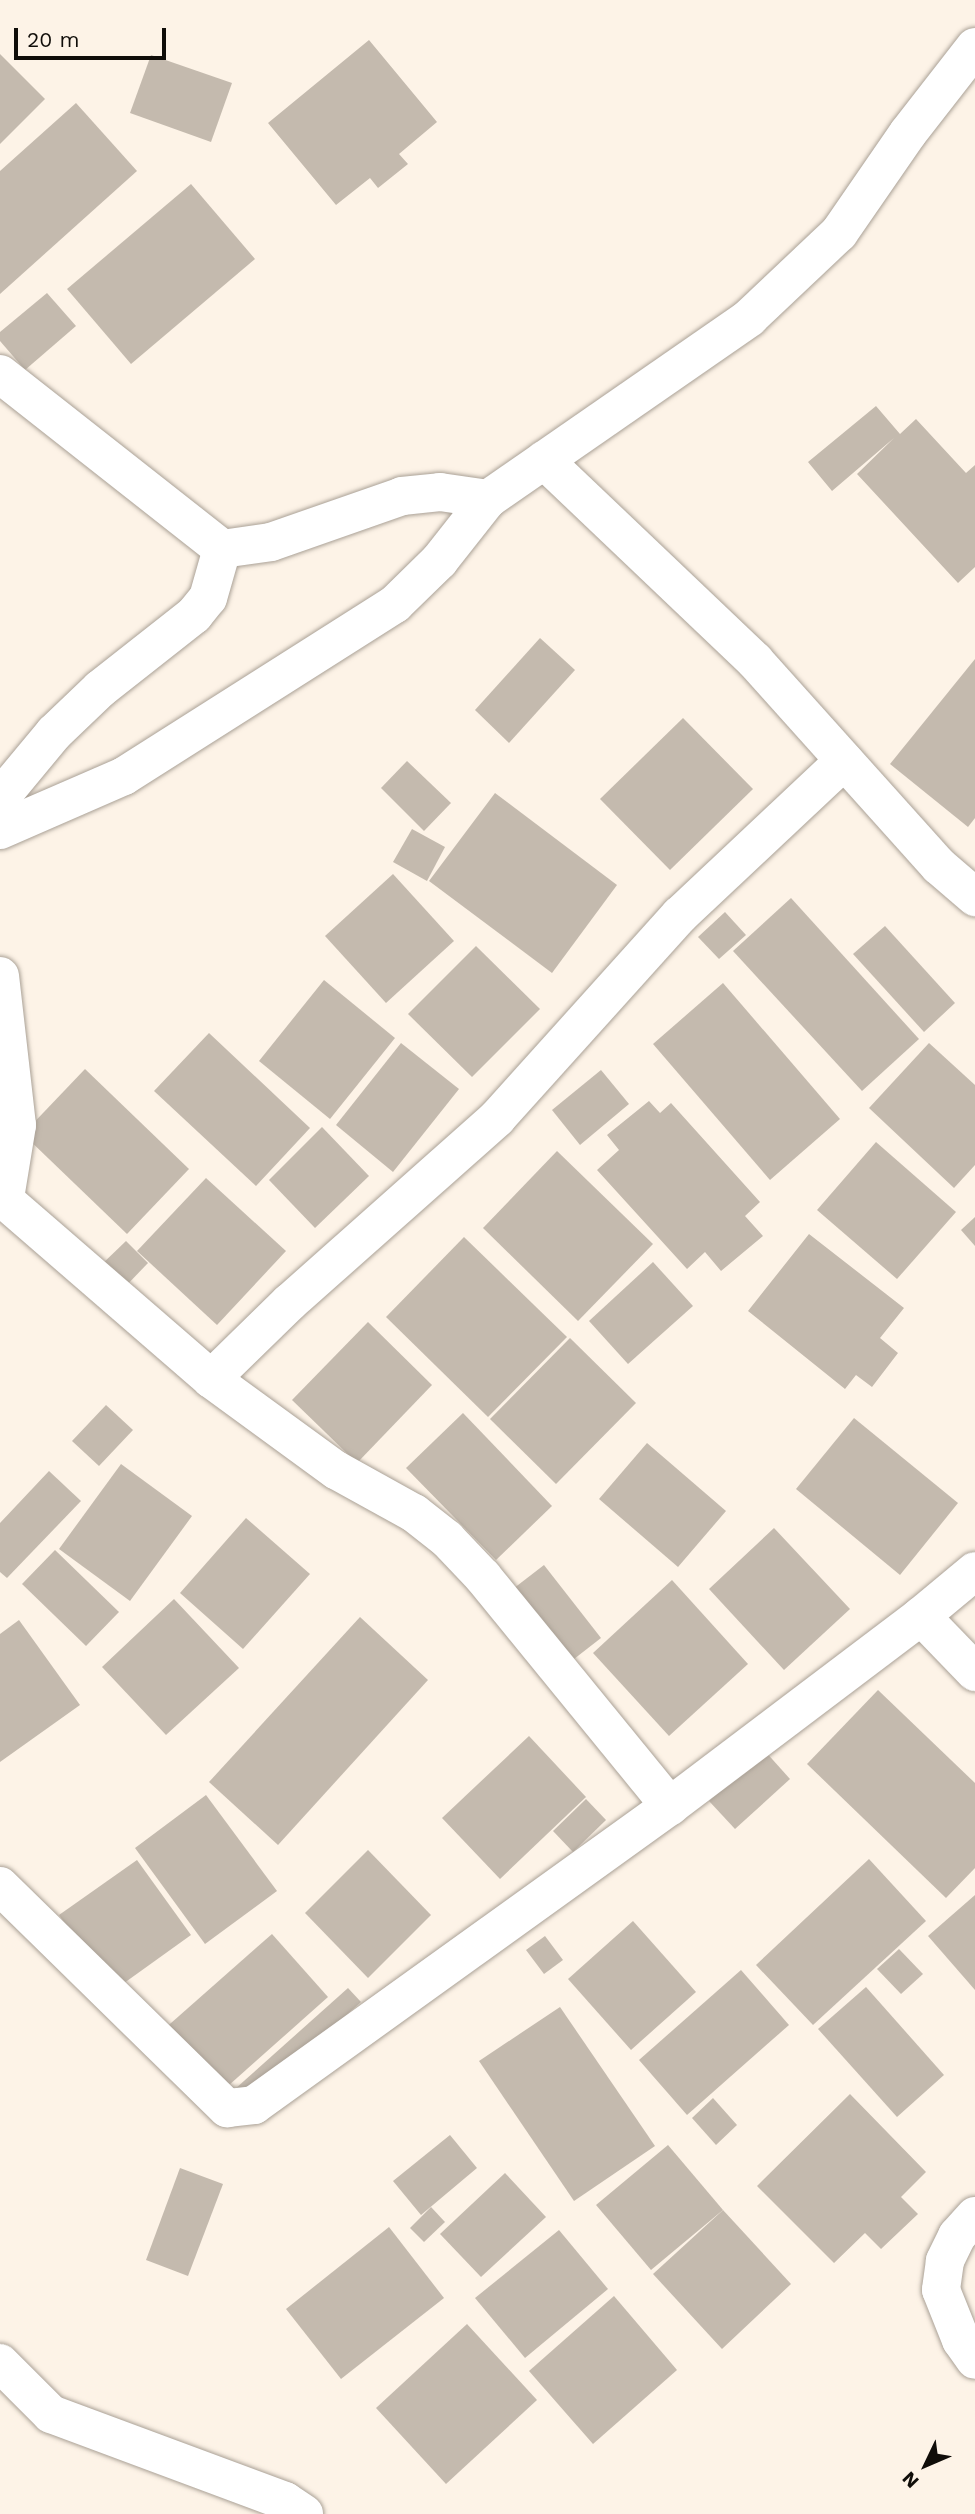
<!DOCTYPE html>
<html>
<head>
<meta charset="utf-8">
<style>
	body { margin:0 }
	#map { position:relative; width:975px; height:2514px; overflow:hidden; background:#fdf3e7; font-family:"Work Sans",sans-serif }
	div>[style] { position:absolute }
	.building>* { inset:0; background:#c4baae }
	.roads { filter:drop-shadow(0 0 2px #aaa196) drop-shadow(0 0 2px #aaa196) }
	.minor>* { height:38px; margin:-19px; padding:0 19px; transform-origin:19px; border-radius:19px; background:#fff }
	span { translate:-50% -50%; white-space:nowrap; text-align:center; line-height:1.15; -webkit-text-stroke:5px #fdf3e7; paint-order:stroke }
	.north { position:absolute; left:891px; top:2430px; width:70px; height:70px; -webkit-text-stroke:5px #fdf3e7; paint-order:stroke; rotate:226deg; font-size:19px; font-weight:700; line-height:28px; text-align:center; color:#100d09 }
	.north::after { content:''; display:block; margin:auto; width:24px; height:32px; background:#100d09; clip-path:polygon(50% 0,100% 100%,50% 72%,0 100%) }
	.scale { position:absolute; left:14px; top:28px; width:152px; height:32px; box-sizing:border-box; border:4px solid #100d09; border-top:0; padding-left:9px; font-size:21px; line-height:24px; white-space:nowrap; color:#100d09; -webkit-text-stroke:5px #fdf3e7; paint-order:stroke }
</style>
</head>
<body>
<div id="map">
	<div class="building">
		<div style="clip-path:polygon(369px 40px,437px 122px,399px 154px,408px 164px,378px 188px,370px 178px,336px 205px,268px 123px)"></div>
		<div style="clip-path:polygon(0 54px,45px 99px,0 144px)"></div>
		<div style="clip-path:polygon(151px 55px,232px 83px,211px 142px,130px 113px)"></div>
		<div style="clip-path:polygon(76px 103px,137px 171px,0 294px,0 171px)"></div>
		<div style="clip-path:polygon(191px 184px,255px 259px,131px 364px,67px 289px)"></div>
		<div style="clip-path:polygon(47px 293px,76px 326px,25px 370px,0 341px,0 332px)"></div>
		<div style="clip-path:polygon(876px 406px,900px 434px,916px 419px,966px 473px,975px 465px,975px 567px,958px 583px,857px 474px,894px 438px,832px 491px,808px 462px)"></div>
		<div style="clip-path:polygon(540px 638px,575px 670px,509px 743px,475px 710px)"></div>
		<div style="clip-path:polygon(975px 659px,975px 818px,968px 827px,890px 764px)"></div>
		<div style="clip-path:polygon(683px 718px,753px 789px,670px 870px,600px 799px)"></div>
		<div style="clip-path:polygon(407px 761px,451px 803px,424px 831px,381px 788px)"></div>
		<div style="clip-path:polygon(495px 793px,617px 885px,552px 973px,429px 881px)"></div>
		<div style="clip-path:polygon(412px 829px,445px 847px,427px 881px,393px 862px)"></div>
		<div style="clip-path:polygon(393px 874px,454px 941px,386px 1003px,325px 936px)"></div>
		<div style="clip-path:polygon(791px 898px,919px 1039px,862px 1091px,733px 951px)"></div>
		<div style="clip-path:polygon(725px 912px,746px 935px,719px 959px,698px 937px)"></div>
		<div style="clip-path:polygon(885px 926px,955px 1003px,924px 1032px,853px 954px)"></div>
		<div style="clip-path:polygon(476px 946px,540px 1009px,472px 1077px,408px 1014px)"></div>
		<div style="clip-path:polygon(324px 980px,395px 1038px,330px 1119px,259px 1061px)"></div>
		<div style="clip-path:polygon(723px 983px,840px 1119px,770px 1180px,653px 1044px)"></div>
		<div style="clip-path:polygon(209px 1033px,310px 1128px,256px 1186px,154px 1091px)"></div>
		<div style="clip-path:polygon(401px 1043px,459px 1089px,393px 1172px,336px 1125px)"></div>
		<div style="clip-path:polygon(929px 1043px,975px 1085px,975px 1165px,954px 1188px,869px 1108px)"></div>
		<div style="clip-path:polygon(85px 1069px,189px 1169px,127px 1234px,23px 1134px)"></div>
		<div style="clip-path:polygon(601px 1070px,629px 1104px,580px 1145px,552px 1110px)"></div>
		<div style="clip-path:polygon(649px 1101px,660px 1113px,671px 1103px,760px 1202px,745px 1216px,763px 1236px,721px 1271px,705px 1252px,687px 1269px,597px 1170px,619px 1150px,607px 1135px)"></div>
		<div style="clip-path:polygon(322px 1127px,369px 1176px,315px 1228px,269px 1180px)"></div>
		<div style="clip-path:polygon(876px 1142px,956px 1212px,897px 1279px,817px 1210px)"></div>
		<div style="clip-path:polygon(557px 1151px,653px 1244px,578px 1321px,483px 1228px)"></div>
		<div style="clip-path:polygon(206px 1178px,286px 1251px,217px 1325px,137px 1251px)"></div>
		<div style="clip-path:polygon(975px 1217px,975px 1246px,961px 1230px)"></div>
		<div style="clip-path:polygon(809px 1234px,904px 1308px,880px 1338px,898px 1353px,872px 1387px,856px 1375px,845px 1389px,748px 1311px)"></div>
		<div style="clip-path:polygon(464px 1237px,567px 1337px,488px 1417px,386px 1317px)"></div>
		<div style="clip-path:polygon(126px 1241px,148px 1263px,123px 1289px,100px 1266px)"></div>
		<div style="clip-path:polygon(653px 1262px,693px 1306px,628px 1364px,589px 1321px)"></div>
		<div style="clip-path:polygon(368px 1322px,432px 1385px,357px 1463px,292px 1400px)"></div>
		<div style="clip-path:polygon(570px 1338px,636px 1403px,556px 1484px,490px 1419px)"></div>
		<div style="clip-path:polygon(106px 1405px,133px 1430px,99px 1466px,72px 1441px)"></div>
		<div style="clip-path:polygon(463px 1413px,552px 1506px,496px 1560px,406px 1468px)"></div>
		<div style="clip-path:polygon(854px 1418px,958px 1503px,900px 1575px,796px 1489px)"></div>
		<div style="clip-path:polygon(647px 1443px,726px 1511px,678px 1567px,599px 1499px)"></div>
		<div style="clip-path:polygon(121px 1464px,192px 1516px,130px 1601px,59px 1549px)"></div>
		<div style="clip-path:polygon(49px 1471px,81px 1501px,7px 1578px,0 1572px,0 1523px)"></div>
		<div style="clip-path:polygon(246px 1518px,310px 1574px,243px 1649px,180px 1593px)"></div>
		<div style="clip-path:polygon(774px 1528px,850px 1609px,784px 1670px,709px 1589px)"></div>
		<div style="clip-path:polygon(55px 1550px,119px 1612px,86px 1646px,22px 1584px)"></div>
		<div style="clip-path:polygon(544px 1565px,601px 1638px,565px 1666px,509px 1592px)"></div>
		<div style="clip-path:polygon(672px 1580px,748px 1664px,669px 1736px,593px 1653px)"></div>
		<div style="clip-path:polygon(174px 1599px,239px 1668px,166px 1735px,102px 1667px)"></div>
		<div style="clip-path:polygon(360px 1617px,428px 1680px,278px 1845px,209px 1782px)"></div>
		<div style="clip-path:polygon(19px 1620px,80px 1705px,0 1762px,0 1634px)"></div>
		<div style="clip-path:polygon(878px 1690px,975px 1783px,975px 1868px,946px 1898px,807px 1764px)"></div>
		<div style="clip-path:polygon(529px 1736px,586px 1797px,500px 1879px,442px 1818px)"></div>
		<div style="clip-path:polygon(764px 1750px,790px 1779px,735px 1829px,709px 1801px)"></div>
		<div style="clip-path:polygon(206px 1795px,277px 1891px,205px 1944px,135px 1848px)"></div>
		<div style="clip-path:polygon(586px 1799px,606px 1820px,573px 1852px,553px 1831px)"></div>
		<div style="clip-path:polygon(368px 1850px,431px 1915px,368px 1978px,305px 1913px)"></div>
		<div style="clip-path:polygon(869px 1859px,926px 1921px,813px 2025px,756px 1965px)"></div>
		<div style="clip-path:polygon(137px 1860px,191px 1935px,113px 1991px,59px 1915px)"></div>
		<div style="clip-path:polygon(975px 1895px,975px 1990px,928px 1936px)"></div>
		<div style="clip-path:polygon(633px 1921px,696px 1992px,631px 2050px,568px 1979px)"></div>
		<div style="clip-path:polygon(272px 1934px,328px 1997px,219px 2094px,162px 2031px)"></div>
		<div style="clip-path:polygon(545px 1936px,563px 1960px,544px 1974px,526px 1950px)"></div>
		<div style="clip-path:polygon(899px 1949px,923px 1974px,901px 1994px,877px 1969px)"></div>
		<div style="clip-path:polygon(741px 1970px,789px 2025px,687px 2115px,639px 2060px)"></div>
		<div style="clip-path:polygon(866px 1987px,944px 2075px,897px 2117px,818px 2029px)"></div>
		<div style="clip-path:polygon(348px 1988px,361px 2002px,247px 2104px,235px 2089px)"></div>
		<div style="clip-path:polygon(560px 2007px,655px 2146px,574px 2201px,479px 2061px)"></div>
		<div style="clip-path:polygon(850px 2094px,926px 2172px,901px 2197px,918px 2214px,881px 2249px,865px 2233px,834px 2263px,757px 2186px)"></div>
		<div style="clip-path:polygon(713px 2098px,737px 2125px,716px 2145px,692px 2118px)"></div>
		<div style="clip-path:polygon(450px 2135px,477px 2168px,421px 2215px,393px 2181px)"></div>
		<div style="clip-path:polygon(668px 2145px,723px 2210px,651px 2270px,596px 2205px)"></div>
		<div style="clip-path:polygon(180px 2168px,223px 2184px,188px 2276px,146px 2260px)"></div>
		<div style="clip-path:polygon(505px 2173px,546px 2217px,481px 2277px,440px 2234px)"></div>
		<div style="clip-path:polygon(431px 2207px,445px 2222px,424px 2242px,410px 2228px)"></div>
		<div style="clip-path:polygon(723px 2210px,791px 2284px,722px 2349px,653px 2274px)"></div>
		<div style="clip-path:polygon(389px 2227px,444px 2298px,341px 2379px,286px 2309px)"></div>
		<div style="clip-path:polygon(559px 2230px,608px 2289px,525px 2358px,475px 2298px)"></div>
		<div style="clip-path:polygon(614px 2296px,677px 2370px,593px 2444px,529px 2371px)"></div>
		<div style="clip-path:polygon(467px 2324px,537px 2400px,446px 2484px,376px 2408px)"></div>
	</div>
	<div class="roads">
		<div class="minor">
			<div style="left:0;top:374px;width:283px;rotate:38.2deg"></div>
			<div style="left:222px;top:549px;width:49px;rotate:-8.1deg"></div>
			<div style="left:271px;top:542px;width:139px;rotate:-19.3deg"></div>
			<div style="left:402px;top:496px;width:38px;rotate:-6deg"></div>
			<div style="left:440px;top:492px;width:49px;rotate:8.3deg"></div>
			<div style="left:544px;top:460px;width:291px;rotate:43.6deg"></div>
			<div style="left:755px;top:661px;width:275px;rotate:48.1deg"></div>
			<div style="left:939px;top:866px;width:48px;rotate:40.7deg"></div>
			<div style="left:0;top:798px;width:85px;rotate:-50.3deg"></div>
			<div style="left:54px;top:733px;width:64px;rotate:-43.7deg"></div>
			<div style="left:100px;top:689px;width:120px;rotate:-38.2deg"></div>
			<div style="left:194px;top:615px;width:22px;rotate:-51deg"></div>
			<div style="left:208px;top:598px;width:51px;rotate:-74.1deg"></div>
			<div style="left:0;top:830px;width:135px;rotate:-23.5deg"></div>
			<div style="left:124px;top:776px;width:321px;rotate:-32.4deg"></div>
			<div style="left:395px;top:604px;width:62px;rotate:-44.3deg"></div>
			<div style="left:439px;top:561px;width:79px;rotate:-51.7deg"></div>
			<div style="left:488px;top:499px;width:318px;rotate:-34.7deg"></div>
			<div style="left:749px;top:318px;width:124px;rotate:-43.4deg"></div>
			<div style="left:839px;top:233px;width:121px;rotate:-55.4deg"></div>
			<div style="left:908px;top:133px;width:109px;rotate:-52.1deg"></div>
			<div style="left:0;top:976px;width:150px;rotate:83.5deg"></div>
			<div style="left:17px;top:1125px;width:74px;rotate:99.3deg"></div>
			<div style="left:0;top:1196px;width:279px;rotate:40.9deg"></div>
			<div style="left:211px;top:1379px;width:155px;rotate:36.1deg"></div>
			<div style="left:336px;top:1470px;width:89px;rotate:28.9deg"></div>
			<div style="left:414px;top:1513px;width:42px;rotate:38.2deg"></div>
			<div style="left:447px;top:1539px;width:52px;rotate:46.5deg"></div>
			<div style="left:483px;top:1577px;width:296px;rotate:50.8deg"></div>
			<div style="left:211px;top:1379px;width:110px;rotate:-44.3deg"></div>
			<div style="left:290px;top:1302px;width:277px;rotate:-41.6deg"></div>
			<div style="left:497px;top:1118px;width:273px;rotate:-48deg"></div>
			<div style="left:680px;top:915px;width:225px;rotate:-43.2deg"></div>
			<div style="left:921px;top:1616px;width:78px;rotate:46deg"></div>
			<div style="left:0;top:1886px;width:318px;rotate:44.4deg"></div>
			<div style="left:227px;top:2108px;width:27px;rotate:-6deg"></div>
			<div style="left:254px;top:2105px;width:512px;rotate:-35.71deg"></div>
			<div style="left:670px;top:1806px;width:315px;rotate:-37.1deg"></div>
			<div style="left:921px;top:1616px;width:70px;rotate:-39.8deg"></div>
			<div style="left:975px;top:2216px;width:27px;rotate:132deg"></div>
			<div style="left:957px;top:2236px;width:28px;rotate:116deg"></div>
			<div style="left:945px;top:2261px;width:29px;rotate:98deg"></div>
			<div style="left:941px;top:2290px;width:54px;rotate:68.2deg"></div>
			<div style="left:961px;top:2340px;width:24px;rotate:55deg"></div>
			<div style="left:0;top:2363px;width:72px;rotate:45deg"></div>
			<div style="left:51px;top:2414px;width:250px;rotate:20.4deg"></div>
			<div style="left:285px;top:2501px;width:23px;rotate:34deg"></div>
		</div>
	</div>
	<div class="north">N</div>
	<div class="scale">20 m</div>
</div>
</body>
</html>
